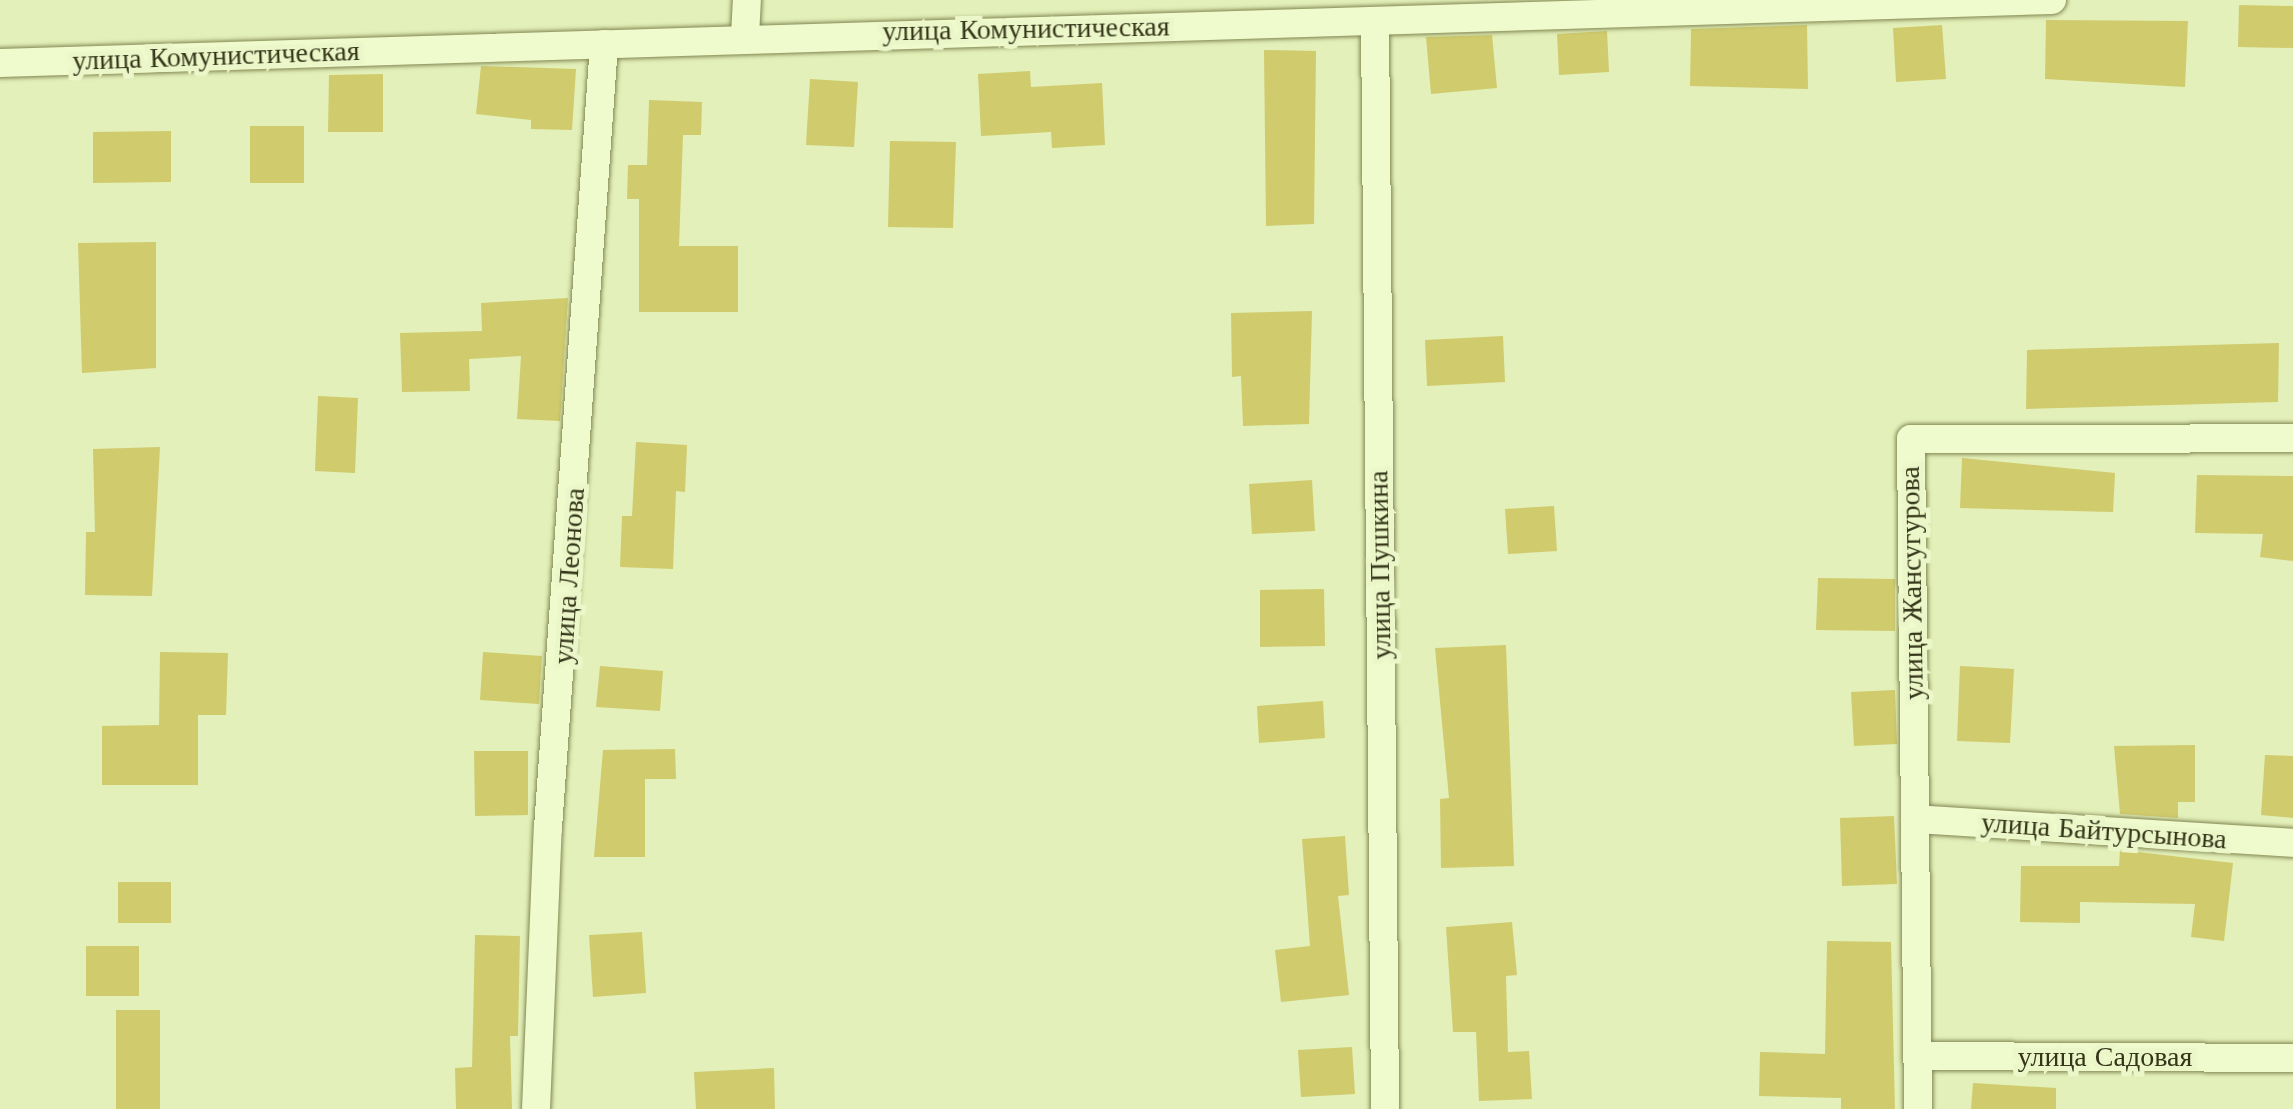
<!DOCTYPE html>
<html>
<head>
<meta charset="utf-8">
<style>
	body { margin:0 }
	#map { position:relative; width:2293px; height:1109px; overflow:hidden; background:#e3f0b9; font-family:"Libre Baskerville",serif }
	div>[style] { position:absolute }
	.building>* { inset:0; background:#d0cb6d }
	.roads { filter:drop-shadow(0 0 2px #838753) drop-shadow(0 0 2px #838753) }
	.street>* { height:28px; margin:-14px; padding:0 14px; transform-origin:14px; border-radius:14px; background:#f0fbcd }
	span { translate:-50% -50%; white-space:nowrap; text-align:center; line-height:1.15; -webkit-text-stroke:10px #ecf7c9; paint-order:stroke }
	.street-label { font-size:28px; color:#343519 }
</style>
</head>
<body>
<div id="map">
	<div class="building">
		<div style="clip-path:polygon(2239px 5px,2293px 6px,2293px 48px,2238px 47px)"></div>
		<div style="clip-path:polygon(2046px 20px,2188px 21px,2185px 87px,2045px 79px)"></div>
		<div style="clip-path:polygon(1807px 25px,1808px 89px,1690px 86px,1691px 29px)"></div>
		<div style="clip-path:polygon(1942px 25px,1946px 79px,1896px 82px,1893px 28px)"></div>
		<div style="clip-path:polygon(1607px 31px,1609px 72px,1559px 75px,1557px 34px)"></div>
		<div style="clip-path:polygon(1492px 35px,1497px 88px,1431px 94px,1426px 37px)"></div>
		<div style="clip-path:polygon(1264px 50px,1316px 51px,1314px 224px,1266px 226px)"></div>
		<div style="clip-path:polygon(481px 66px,576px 69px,572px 130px,531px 129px,531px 120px,476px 114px)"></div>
		<div style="clip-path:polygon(1030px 71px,1031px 87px,1102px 83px,1105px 145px,1052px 148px,1051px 132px,981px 136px,978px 74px)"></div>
		<div style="clip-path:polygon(383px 74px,383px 132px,328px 132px,329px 75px)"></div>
		<div style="clip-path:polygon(810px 79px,858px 82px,854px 147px,806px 145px)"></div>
		<div style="clip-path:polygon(649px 100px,702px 102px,701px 135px,683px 135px,679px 246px,738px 246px,738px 312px,639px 312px,639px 199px,627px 199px,628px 165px,647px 165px)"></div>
		<div style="clip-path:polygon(250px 126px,304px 126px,304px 183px,250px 183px)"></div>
		<div style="clip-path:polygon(171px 131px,171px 182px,93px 183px,93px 132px)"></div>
		<div style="clip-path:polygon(890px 141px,956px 142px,953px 228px,888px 227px)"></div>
		<div style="clip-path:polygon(156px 242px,156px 368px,82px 373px,78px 243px)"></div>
		<div style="clip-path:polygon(568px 298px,560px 421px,517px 419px,521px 356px,469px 359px,470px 391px,402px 392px,400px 333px,482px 331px,481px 303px)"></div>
		<div style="clip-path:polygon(1312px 311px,1309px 424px,1243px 426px,1241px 376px,1232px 377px,1231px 313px)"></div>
		<div style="clip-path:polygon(1503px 336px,1505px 382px,1427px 386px,1425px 340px)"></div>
		<div style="clip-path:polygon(2279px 343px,2278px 402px,2026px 409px,2027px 350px)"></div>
		<div style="clip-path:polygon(318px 396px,358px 398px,355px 473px,315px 471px)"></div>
		<div style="clip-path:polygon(636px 442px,687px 445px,685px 492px,676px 491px,673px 569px,620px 567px,622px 516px,632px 516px)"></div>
		<div style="clip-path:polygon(160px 447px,152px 596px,85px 595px,86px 532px,95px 532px,93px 449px)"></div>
		<div style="clip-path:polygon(1962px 458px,2115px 473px,2113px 512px,1960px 508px)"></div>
		<div style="clip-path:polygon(2197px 475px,2293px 476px,2293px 561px,2260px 557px,2263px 534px,2195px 533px)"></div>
		<div style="clip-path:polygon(1312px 480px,1315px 531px,1252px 534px,1249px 484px)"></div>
		<div style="clip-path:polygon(1554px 506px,1557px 551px,1508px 554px,1505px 509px)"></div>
		<div style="clip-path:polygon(1818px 578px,1895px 579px,1895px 631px,1816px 630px)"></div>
		<div style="clip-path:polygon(1324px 589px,1325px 646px,1260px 647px,1260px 590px)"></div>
		<div style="clip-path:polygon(1506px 645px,1514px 866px,1441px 868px,1440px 799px,1449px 798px,1435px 648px)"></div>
		<div style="clip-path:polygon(160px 652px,228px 653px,226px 715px,198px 715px,198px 785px,102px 785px,102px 726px,159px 725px)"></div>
		<div style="clip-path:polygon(483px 652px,542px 656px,539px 704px,480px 700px)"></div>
		<div style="clip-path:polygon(600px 666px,663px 671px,660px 711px,596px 707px)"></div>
		<div style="clip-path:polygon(1960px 666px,2014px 669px,2010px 743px,1957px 741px)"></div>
		<div style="clip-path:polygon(1895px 690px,1897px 744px,1854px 746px,1851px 692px)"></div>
		<div style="clip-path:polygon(1323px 701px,1325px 738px,1259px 743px,1257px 706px)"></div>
		<div style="clip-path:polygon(2195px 745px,2195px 802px,2178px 802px,2178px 818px,2120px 814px,2114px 746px)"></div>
		<div style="clip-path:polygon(675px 749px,676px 779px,645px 779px,645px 857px,594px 857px,603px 750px)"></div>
		<div style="clip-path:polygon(474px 751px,528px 751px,528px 815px,475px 816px)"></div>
		<div style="clip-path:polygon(2265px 755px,2293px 756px,2293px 818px,2261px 815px)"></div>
		<div style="clip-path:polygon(1894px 816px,1897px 884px,1842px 886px,1840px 818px)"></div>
		<div style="clip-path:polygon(1345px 836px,1349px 895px,1338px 896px,1349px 995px,1281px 1002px,1275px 950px,1310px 946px,1302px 839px)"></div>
		<div style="clip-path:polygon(2120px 850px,2233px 863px,2224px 941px,2191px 937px,2195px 904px,2080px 902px,2080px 923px,2020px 922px,2021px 866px,2119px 866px)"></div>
		<div style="clip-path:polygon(118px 882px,171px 882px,171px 923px,118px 923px)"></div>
		<div style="clip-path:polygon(1512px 922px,1517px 975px,1506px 976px,1508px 1052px,1529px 1051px,1532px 1099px,1479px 1101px,1476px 1032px,1453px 1032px,1446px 927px)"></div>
		<div style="clip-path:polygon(642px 932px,646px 993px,593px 997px,589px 935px)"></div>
		<div style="clip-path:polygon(475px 935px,520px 936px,518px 1036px,510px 1036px,512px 1109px,456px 1109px,455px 1068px,472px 1067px)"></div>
		<div style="clip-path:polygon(1827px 941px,1891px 942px,1895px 1109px,1841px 1109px,1841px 1098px,1759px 1096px,1760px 1052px,1825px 1054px)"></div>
		<div style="clip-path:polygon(86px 946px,139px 946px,139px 996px,86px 996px)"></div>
		<div style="clip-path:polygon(116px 1010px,160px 1010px,160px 1109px,116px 1109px)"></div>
		<div style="clip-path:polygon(1352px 1047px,1355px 1094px,1301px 1097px,1298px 1050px)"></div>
		<div style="clip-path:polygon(774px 1068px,775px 1109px,696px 1109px,694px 1072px)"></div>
		<div style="clip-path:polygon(1973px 1083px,2056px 1088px,2056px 1109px,1971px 1109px)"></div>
	</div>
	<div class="roads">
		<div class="street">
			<div style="left:1375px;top:21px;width:1088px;rotate:89.47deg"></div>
			<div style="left:745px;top:36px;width:36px;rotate:-87deg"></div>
			<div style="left:0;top:63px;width:2053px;rotate:-1.76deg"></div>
			<div style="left:1915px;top:819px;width:379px;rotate:3.6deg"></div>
			<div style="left:1917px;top:1056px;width:376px;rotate:0.3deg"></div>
			<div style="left:536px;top:1109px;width:281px;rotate:-87.6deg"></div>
			<div style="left:548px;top:828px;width:786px;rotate:-85.91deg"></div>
			<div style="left:1918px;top:1109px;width:670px;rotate:-90.6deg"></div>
			<div style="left:1911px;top:439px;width:382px;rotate:-0.1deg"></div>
		</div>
	</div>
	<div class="street-label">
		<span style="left:1026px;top:29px;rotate:-1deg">улица Комунистическая</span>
		<span style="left:216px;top:56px;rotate:-2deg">улица Комунистическая</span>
		<span style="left:1380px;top:565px;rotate:-91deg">улица Пушкина</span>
		<span style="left:569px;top:576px;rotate:-86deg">улица Леонова</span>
		<span style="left:1912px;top:583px;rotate:-91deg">улица Жансугурова</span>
		<span style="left:2104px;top:831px;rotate:4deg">улица Байтурсынова</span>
		<span style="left:2105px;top:1057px">улица Садовая</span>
	</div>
</div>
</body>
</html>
